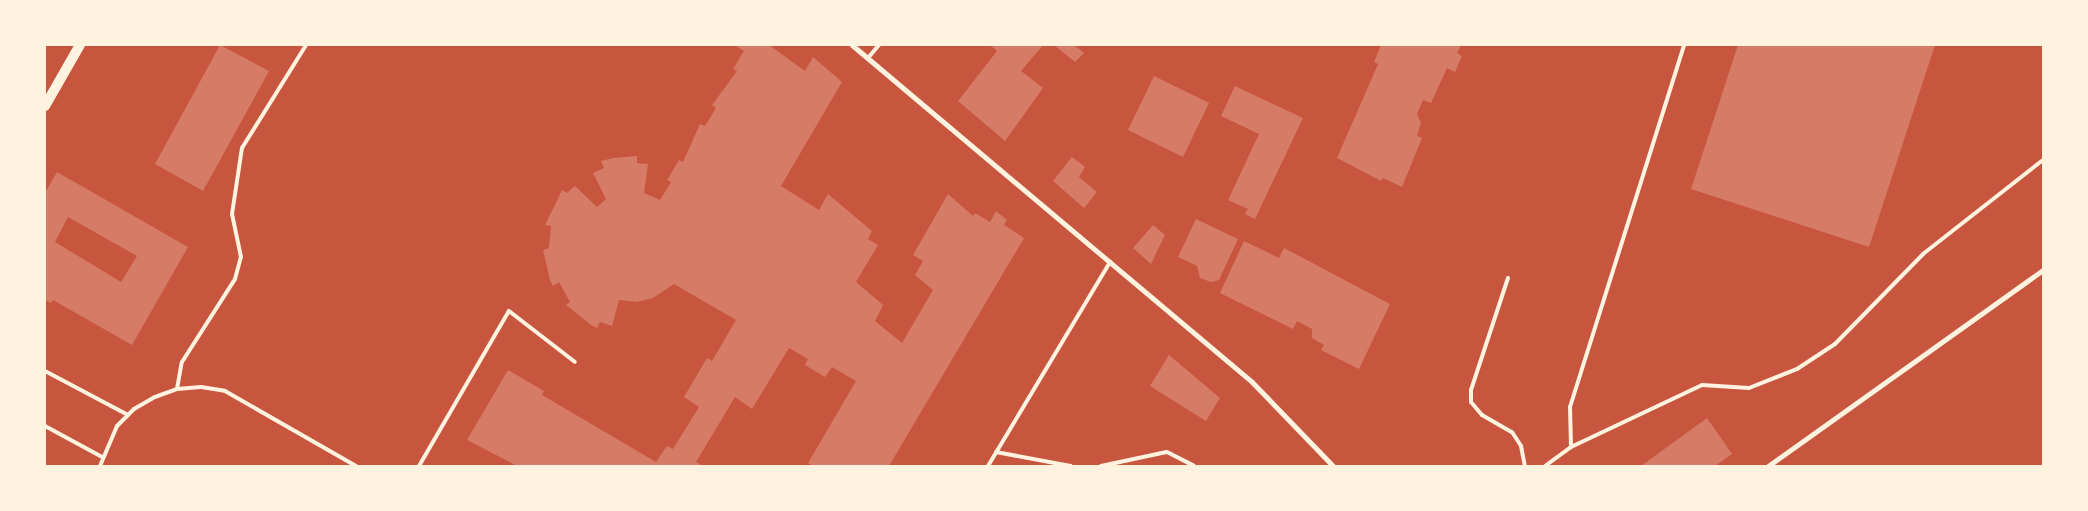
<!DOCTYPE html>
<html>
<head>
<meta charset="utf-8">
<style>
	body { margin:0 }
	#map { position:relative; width:2088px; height:511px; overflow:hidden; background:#c8553d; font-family:Montserrat,sans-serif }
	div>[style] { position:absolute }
	.building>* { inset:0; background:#d67c66 }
	.service>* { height:4px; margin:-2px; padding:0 2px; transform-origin:2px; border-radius:2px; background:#fff3e0 }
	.minor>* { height:5px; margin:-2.5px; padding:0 2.5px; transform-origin:2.5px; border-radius:2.5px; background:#fff3e0 }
	.secondary>* { height:10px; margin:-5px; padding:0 5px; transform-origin:5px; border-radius:5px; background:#fff3e0 }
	span { translate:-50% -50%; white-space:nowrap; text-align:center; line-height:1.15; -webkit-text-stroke:5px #fff3e0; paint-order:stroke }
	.frame { position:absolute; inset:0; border:46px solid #fff3e0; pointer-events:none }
</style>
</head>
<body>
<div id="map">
	<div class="building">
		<div style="clip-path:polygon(220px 45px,269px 71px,203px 191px,155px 164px)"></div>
		<div style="clip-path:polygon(735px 45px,769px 45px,805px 71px,813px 57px,842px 82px,781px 186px,819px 210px,828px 194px,872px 231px,868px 239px,878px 245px,856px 282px,883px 305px,875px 321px,902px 343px,933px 290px,915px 275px,923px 261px,913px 255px,948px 194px,973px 216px,975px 213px,990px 222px,996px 211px,1007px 220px,1004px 225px,1024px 238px,889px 466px,813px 466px,808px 463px,856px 381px,832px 367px,825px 377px,805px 365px,808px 359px,789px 348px,752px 409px,735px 397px,696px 462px,703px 466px,517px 466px,467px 440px,508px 370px,544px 391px,542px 395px,656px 462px,667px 446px,673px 449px,699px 407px,684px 397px,707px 358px,712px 361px,736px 320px,674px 284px,653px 298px,637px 302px,619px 300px,612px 326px,600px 322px,597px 328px,591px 325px,566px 305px,570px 302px,559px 282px,553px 286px,550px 280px,543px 250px,549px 248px,551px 226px,545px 225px,562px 190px,567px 193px,575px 186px,597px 207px,606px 199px,593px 173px,604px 168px,601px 161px,613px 158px,637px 156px,637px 163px,648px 164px,644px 193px,660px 200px,671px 182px,667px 180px,679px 160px,683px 162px,700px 124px,705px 126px,716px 108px,712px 105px,737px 71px,733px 69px,744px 51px)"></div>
		<div style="clip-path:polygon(990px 45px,1043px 45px,1021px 71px,1043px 88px,1005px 141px,958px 101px,997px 51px)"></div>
		<div style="clip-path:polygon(1054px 45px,1074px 45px,1084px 53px,1075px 62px)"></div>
		<div style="clip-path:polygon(1381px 45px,1461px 45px,1457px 53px,1462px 56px,1455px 72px,1447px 68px,1431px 103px,1423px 100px,1417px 114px,1421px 123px,1417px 136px,1422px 138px,1402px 187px,1383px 178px,1381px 181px,1337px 158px,1378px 64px,1374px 62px)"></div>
		<div style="clip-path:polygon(1738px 45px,1935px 45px,1869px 247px,1691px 189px)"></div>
		<div style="clip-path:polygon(1154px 76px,1209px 103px,1183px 157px,1128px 130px)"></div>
		<div style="clip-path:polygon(1235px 86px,1303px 118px,1255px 219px,1245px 214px,1248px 209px,1228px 200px,1259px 134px,1221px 116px)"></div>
		<div style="clip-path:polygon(1072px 157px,1085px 167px,1079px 177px,1097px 192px,1084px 208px,1053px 181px)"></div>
		<div style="clip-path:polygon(evenodd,57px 172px,188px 247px,132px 345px,53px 300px,51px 303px,45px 300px,45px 193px,57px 172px,68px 217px,137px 256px,121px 282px,55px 242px,68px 217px)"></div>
		<div style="clip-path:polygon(1196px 219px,1238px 239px,1219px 280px,1211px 282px,1200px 278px,1197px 266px,1178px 257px)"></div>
		<div style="clip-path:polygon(1153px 225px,1165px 235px,1151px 264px,1133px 248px)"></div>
		<div style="clip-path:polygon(1244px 241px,1279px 258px,1284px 248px,1390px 304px,1359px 369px,1321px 350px,1324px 345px,1312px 338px,1312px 329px,1297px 321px,1293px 329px,1220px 293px)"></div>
		<div style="clip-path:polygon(1169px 355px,1220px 398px,1206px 421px,1150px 386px)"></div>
		<div style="clip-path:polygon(1707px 418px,1732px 454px,1715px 466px,1641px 466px)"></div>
	</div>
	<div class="service">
		<div style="left:868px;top:58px;width:17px;rotate:-50deg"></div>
		<div style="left:1508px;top:278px;width:118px;rotate:108.3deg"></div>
		<div style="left:1471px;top:390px;width:12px;rotate:90deg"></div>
		<div style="left:1471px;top:402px;width:17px;rotate:50deg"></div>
		<div style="left:1482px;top:415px;width:34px;rotate:30deg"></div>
		<div style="left:1512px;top:432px;width:17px;rotate:57deg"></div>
		<div style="left:1521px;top:446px;width:20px;rotate:79deg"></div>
		<div style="left:45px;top:371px;width:94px;rotate:27.9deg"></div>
		<div style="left:177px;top:389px;width:27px;rotate:-80deg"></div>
		<div style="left:182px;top:362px;width:98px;rotate:-57.4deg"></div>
		<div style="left:235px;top:279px;width:23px;rotate:-75deg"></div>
		<div style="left:241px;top:257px;width:44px;rotate:-101.8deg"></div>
		<div style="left:232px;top:214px;width:67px;rotate:-81.4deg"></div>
		<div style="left:242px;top:148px;width:121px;rotate:-58.1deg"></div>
		<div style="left:45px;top:426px;width:65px;rotate:28.5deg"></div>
		<div style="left:1571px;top:447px;width:40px;rotate:-91.4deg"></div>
		<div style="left:1570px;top:407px;width:380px;rotate:-72.5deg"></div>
		<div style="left:996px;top:452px;width:76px;rotate:10.6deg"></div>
		<div style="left:100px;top:466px;width:43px;rotate:-67deg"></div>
		<div style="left:117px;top:426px;width:24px;rotate:-45deg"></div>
		<div style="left:134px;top:409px;width:24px;rotate:-30deg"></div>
		<div style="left:155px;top:397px;width:23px;rotate:-20deg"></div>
		<div style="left:177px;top:389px;width:24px;rotate:-5deg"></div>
		<div style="left:201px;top:387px;width:24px;rotate:9deg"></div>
		<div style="left:225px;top:391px;width:151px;rotate:29.8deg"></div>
		<div style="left:419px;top:466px;width:179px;rotate:-59.9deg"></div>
		<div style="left:509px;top:311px;width:83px;rotate:37.7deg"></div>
		<div style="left:988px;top:466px;width:238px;rotate:-59.1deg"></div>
		<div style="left:1101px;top:466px;width:67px;rotate:-12deg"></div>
		<div style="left:1167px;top:452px;width:30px;rotate:27deg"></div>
		<div style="left:1545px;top:466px;width:32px;rotate:-36deg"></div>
		<div style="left:1571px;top:447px;width:145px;rotate:-25.3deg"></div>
		<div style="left:1702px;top:385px;width:47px;rotate:3.7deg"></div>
		<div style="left:1749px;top:388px;width:52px;rotate:-21.6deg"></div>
		<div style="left:1797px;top:369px;width:45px;rotate:-33.3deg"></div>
		<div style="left:1835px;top:344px;width:126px;rotate:-45.6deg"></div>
		<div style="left:1923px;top:254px;width:152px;rotate:-38.1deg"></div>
	</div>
	<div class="minor">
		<div style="left:852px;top:45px;width:523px;rotate:40.11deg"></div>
		<div style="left:1252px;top:382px;width:117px;rotate:46deg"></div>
		<div style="left:1768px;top:466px;width:338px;rotate:-35.5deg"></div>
	</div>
	<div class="secondary">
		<div style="left:45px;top:106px;width:70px;rotate:-60.2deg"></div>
	</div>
	<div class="frame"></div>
</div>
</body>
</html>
